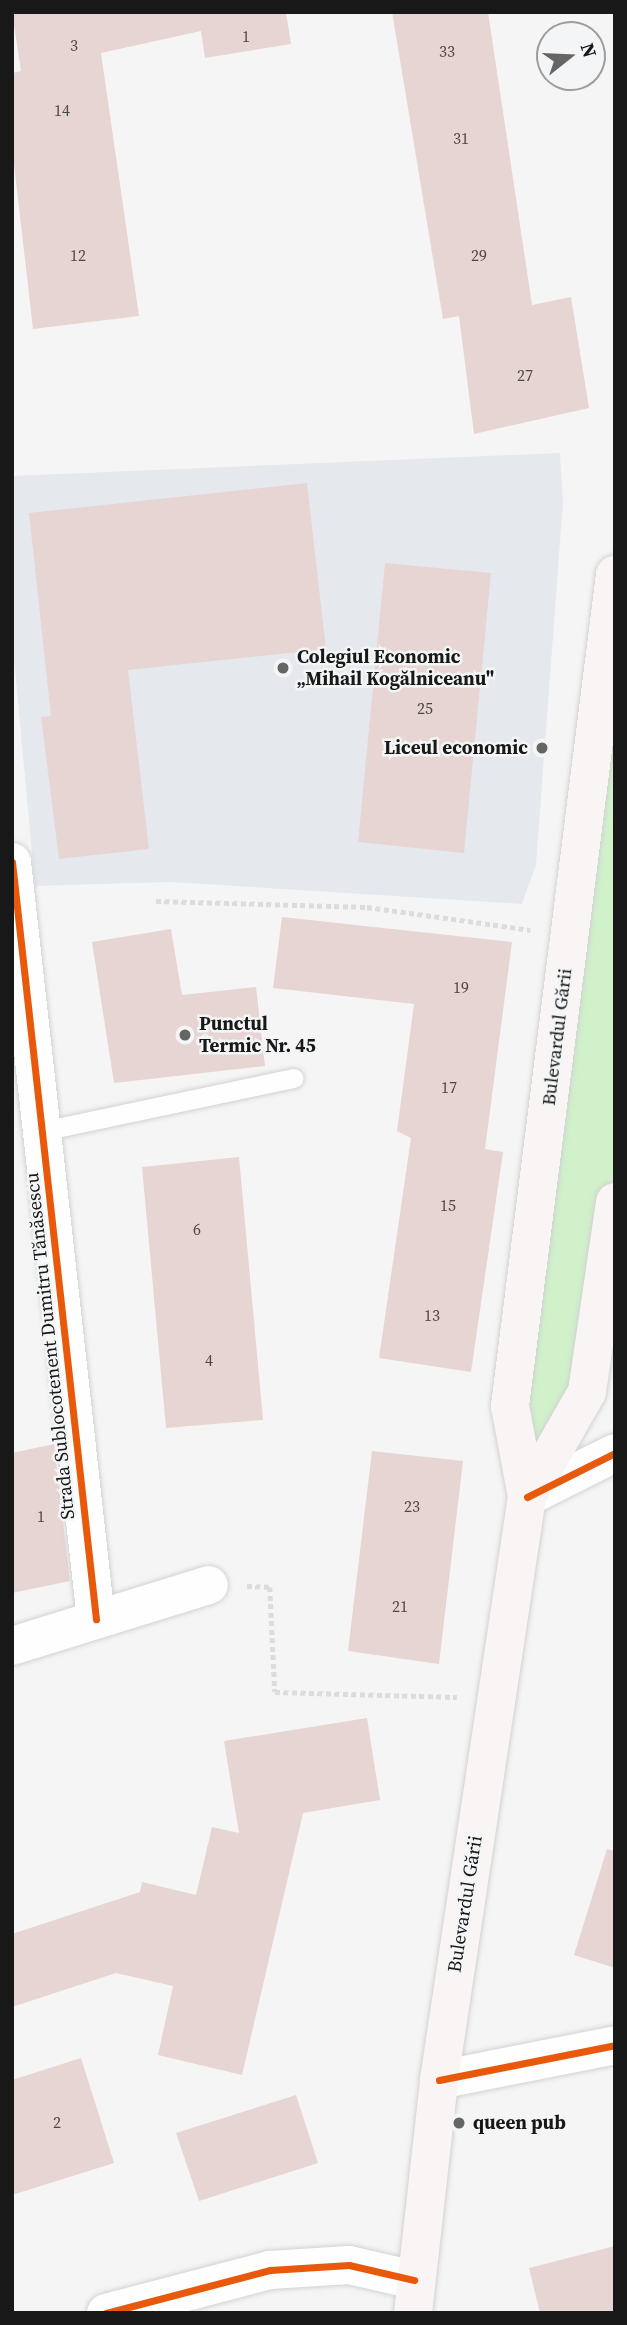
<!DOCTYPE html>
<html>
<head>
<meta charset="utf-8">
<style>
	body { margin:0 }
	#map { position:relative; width:627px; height:2325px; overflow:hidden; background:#f5f5f5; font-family:"Source Serif 4",serif }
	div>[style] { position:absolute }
	.built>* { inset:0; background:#e5e9ed }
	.green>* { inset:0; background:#d0f1ca }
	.building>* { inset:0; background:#e7d5d4 }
	.path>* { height:4.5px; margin-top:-2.25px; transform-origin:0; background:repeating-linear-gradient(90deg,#dcdcdc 0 5px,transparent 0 8.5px) }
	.roads { filter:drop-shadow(0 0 2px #d2d2d2) drop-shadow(0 0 2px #d2d2d2) }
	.lane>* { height:19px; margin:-9.5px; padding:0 9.5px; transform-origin:9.5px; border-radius:9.5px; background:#fefefe }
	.street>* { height:38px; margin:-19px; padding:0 19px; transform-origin:19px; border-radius:19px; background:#fefefe }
	.secondary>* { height:38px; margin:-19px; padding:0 19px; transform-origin:19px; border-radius:19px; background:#f8f5f4 }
	.cycleway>* { height:7px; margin:-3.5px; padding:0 3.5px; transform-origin:3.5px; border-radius:3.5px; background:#e8590c }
	.dots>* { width:19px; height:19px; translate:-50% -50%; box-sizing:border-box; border:4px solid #f4f5f6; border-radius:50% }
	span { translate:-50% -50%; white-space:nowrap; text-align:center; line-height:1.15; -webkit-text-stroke:5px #f4f5f6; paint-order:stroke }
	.number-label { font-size:16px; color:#4c4747 }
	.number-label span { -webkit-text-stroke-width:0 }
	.poi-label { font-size:19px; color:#181818; font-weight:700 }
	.left { translate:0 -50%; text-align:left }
	.right { translate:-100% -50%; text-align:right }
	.street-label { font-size:19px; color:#181818 }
	.frame { position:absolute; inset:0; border:14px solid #181818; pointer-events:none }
	.north { position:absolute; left:536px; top:21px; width:70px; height:70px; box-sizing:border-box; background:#f4f5f6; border:2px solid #9c9d9d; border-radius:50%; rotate:72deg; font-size:19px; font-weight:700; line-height:28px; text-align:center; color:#181818 }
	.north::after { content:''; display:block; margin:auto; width:24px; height:32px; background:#656565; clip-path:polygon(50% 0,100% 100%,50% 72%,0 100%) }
</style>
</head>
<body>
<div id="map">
	<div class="built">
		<div style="clip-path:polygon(560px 453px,563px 502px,536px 865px,522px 904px,171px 882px,35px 886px,12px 637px,12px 476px)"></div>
	</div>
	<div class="green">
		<div style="clip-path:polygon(615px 576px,615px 1201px,587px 1392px,527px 1497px,510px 1406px)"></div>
	</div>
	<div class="building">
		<div style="clip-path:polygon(12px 12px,286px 12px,291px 44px,205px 58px,201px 31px,101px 53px,139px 316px,33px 329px,12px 147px,12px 73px,21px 71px)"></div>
		<div style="clip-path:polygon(392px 12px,488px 12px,532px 305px,571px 297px,589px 408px,474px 434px,459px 316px,443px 319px)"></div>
		<div style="clip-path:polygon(307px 483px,326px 649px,128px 670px,149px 849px,59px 859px,41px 717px,51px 716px,29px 513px)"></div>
		<div style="clip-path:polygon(385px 563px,491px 573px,464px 853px,358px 842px)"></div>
		<div style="clip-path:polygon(282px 917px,512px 942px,485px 1149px,503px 1152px,471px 1372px,379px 1358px,411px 1138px,397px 1131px,414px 1004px,273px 988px)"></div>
		<div style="clip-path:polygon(171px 929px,182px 995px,256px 987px,265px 1066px,114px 1083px,92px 942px)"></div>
		<div style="clip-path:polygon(239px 1157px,263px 1420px,166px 1428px,142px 1167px)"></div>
		<div style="clip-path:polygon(54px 1444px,70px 1581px,12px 1593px,12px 1453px)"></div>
		<div style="clip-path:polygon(372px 1451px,463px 1461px,439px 1664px,348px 1651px)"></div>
		<div style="clip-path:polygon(367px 1718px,380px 1800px,303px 1813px,242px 2075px,158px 2055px,173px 1986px,116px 1973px,12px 2007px,12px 1934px,140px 1892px,142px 1882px,196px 1895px,212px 1827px,239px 1833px,224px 1741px)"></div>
		<div style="clip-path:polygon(607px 1849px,615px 1851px,615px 1968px,574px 1955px)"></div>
		<div style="clip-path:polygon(81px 2058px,114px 2163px,12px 2195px,12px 2080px)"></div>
		<div style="clip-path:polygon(296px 2095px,318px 2163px,199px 2201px,176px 2133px)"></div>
		<div style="clip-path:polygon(615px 2246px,615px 2313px,540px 2313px,529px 2268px)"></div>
	</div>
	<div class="path">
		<div style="left:156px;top:901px;width:211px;rotate:1.6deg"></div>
		<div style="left:367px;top:907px;width:165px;rotate:8deg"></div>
		<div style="left:247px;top:1586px;width:23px;rotate:2deg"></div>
		<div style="left:270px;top:1587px;width:105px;rotate:87.3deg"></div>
		<div style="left:275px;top:1692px;width:182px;rotate:1.6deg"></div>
	</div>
	<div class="roads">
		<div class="lane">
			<div style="left:42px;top:1131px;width:257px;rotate:-11.9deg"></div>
		</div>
		<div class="street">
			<div style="left:12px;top:862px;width:762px;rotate:83.67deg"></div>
			<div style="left:527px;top:1497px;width:98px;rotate:-26.6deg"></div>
			<div style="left:12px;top:1646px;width:206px;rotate:-17.2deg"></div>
			<div style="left:439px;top:2080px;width:179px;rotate:-11.2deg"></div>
			<div style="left:106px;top:2313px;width:170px;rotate:-14.7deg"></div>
			<div style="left:270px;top:2270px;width:79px;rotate:-3.6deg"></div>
			<div style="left:349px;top:2265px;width:67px;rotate:13deg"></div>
		</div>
		<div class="secondary">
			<div style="left:527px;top:1497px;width:121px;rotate:-60.3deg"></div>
			<div style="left:587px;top:1392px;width:192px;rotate:-81.6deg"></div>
			<div style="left:413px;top:2313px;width:234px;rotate:-83.6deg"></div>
			<div style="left:439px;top:2080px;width:590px;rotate:-81.42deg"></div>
			<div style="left:527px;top:1497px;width:93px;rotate:-100.6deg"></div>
			<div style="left:510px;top:1406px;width:838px;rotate:-82.8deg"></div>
		</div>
	</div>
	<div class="cycleway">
		<div style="left:12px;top:862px;width:762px;rotate:83.67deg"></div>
		<div style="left:527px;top:1497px;width:98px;rotate:-26.6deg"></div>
		<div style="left:439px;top:2080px;width:179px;rotate:-11.2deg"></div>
		<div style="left:106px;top:2313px;width:170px;rotate:-14.7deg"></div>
		<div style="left:270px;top:2270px;width:79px;rotate:-3.6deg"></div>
		<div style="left:349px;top:2265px;width:67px;rotate:13deg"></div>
	</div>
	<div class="dots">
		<div style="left:283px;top:668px;background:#656565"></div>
		<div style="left:542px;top:748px;background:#656565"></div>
		<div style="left:185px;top:1035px;background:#656565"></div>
		<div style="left:459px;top:2123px;background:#656565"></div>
	</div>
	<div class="number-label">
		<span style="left:246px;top:36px">1</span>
		<span style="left:74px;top:45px">3</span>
		<span style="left:447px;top:51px">33</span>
		<span style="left:62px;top:110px">14</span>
		<span style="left:461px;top:138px">31</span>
		<span style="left:78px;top:255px">12</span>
		<span style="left:479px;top:255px">29</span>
		<span style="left:525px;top:375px">27</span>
		<span style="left:425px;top:708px">25</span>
		<span style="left:461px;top:987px">19</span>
		<span style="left:449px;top:1087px">17</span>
		<span style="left:448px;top:1205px">15</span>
		<span style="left:197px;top:1229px">6</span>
		<span style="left:432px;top:1315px">13</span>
		<span style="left:209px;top:1360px">4</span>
		<span style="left:412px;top:1506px">23</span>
		<span style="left:41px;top:1516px">1</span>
		<span style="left:400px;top:1606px">21</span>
		<span style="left:57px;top:2122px">2</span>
	</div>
	<div class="poi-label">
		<span class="left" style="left:297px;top:668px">Colegiul Economic<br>„Mihail Kogălniceanu"</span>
		<span class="right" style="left:528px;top:748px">Liceul economic</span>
		<span class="left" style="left:199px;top:1035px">Punctul<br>Termic Nr. 45</span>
		<span class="left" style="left:473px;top:2123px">queen pub</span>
	</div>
	<div class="street-label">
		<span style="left:557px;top:1037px;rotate:-83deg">Bulevardul Gării</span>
		<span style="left:50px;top:1346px;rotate:-96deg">Strada Sublocotenent Dumitru Tănăsescu</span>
		<span style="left:465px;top:1904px;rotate:-81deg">Bulevardul Gării</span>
	</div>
	<div class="frame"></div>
	<div class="north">N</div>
</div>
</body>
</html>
